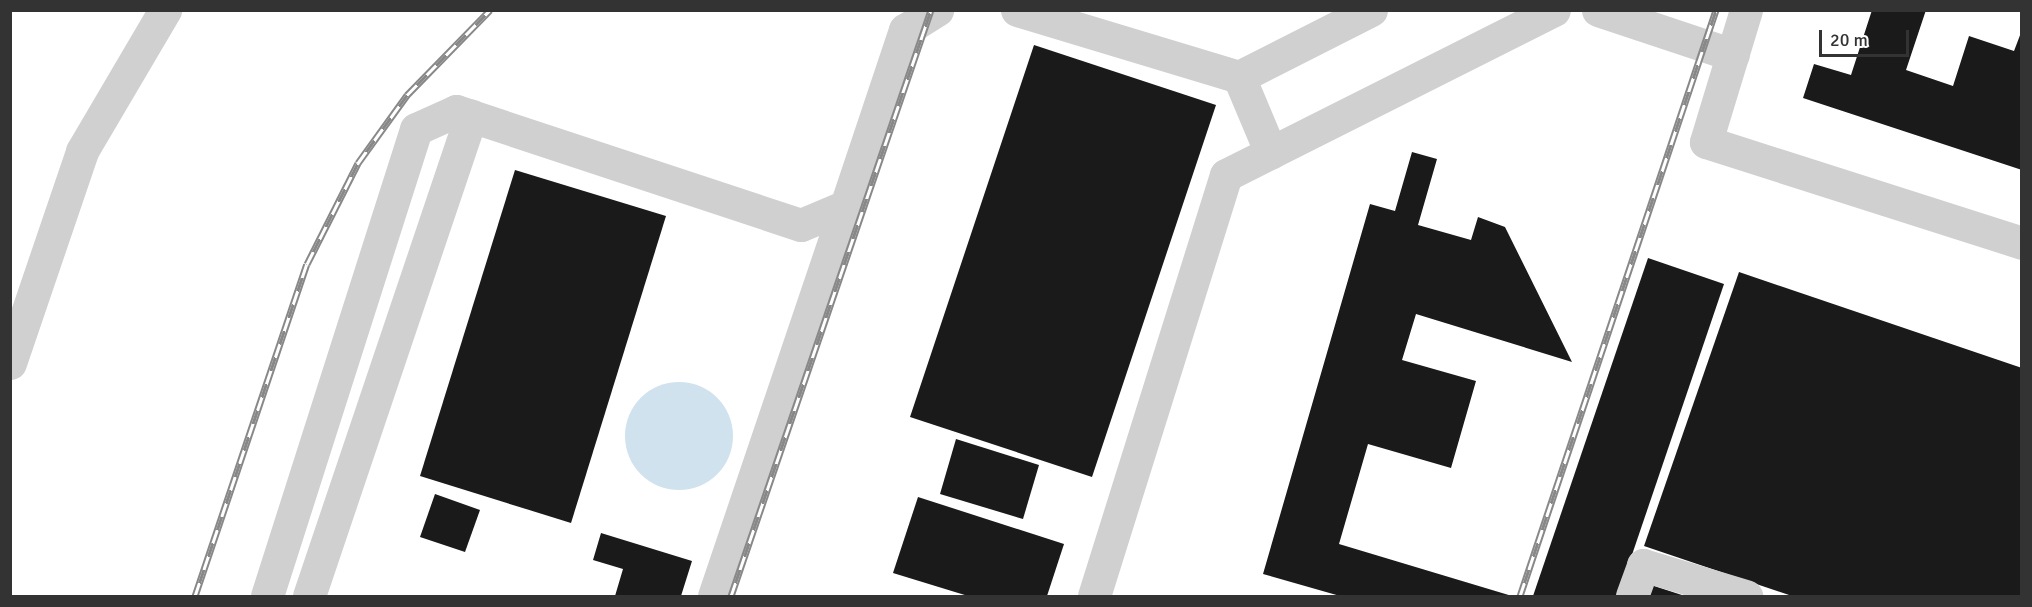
<!DOCTYPE html>
<html>
<head>
<meta charset="utf-8">
<style>
	body { margin:0 }
	#map { position:relative; width:2032px; height:607px; overflow:hidden; background:#fff; font-family:Signika,sans-serif }
	div>[style] { position:absolute }
	.water>* { inset:0; background:#cfe2ee }
	.round { border-radius:50% }
	.building>* { inset:0; background:#1a1a1a }
	.minor>* { height:33px; margin:-16.5px; padding:0 16.5px; transform-origin:16.5px; border-radius:16.5px; background:#d0d0d0 }
	.rail>* { height:7px; margin-top:-3.5px; transform-origin:0; background:repeating-linear-gradient(90deg,#fff 0 14px,#888 0 28px); box-sizing:border-box; border-block:2px solid #888 }
	span { translate:-50% -50%; white-space:nowrap; text-align:center; line-height:1.15; -webkit-text-stroke:6px #fff; paint-order:stroke }
	.frame { position:absolute; inset:0; border:12px solid #333; pointer-events:none }
	.scale { position:absolute; left:1819px; top:30px; width:90px; height:27px; box-sizing:border-box; border:3px solid #333; border-top:0; padding-left:8px; font-size:18px; line-height:21px; white-space:nowrap; color:#333; -webkit-text-stroke:4px #fff; paint-order:stroke }
</style>
</head>
<body>
<div id="map">
	<div class="water">
		<div class="round" style="left:625px;top:382px;width:108px;height:108px"></div>
	</div>
	<div class="building">
		<div style="clip-path:polygon(1872px 10px,1926px 10px,1906px 70px,1953px 86px,1969px 36px,2014px 51px,2022px 30px,2022px 170px,1803px 98px,1814px 64px,1851px 75px)"></div>
		<div style="clip-path:polygon(1034px 45px,1216px 105px,1092px 477px,910px 417px)"></div>
		<div style="clip-path:polygon(1412px 152px,1437px 159px,1418px 225px,1471px 240px,1478px 217px,1505px 227px,1572px 362px,1416px 314px,1402px 360px,1476px 381px,1451px 468px,1368px 444px,1339px 544px,1512px 596px,1340px 596px,1263px 574px,1370px 204px,1395px 211px)"></div>
		<div style="clip-path:polygon(515px 170px,666px 216px,571px 523px,420px 476px)"></div>
		<div style="clip-path:polygon(1648px 258px,1724px 284px,1618px 596px,1533px 596px)"></div>
		<div style="clip-path:polygon(1739px 272px,2022px 368px,2022px 596px,1792px 596px,1644px 546px)"></div>
		<div style="clip-path:polygon(956px 439px,1039px 465px,1023px 519px,940px 494px)"></div>
		<div style="clip-path:polygon(435px 494px,480px 510px,465px 552px,420px 537px)"></div>
		<div style="clip-path:polygon(918px 497px,1064px 544px,1047px 596px,968px 596px,893px 573px)"></div>
		<div style="clip-path:polygon(601px 533px,692px 561px,681px 596px,615px 596px,623px 569px,593px 560px)"></div>
		<div style="clip-path:polygon(1651px 585px,1685px 596px,1648px 596px)"></div>
	</div>
	<div class="minor">
		<div style="left:1017px;top:10px;width:232px;rotate:16.8deg"></div>
		<div style="left:1239px;top:77px;width:82px;rotate:67.2deg"></div>
		<div style="left:1598px;top:10px;width:142px;rotate:18.4deg"></div>
		<div style="left:1746px;top:10px;width:138px;rotate:106.9deg"></div>
		<div style="left:1706px;top:142px;width:332px;rotate:17.7deg"></div>
		<div style="left:1239px;top:77px;width:148px;rotate:-26.9deg"></div>
		<div style="left:10px;top:363px;width:224px;rotate:-71.2deg"></div>
		<div style="left:82px;top:151px;width:164px;rotate:-59.5deg"></div>
		<div style="left:267px;top:596px;width:490px;rotate:-72.3deg"></div>
		<div style="left:416px;top:129px;width:44px;rotate:-24.2deg"></div>
		<div style="left:456px;top:111px;width:363px;rotate:18.3deg"></div>
		<div style="left:801px;top:225px;width:49px;rotate:-22.9deg"></div>
		<div style="left:846px;top:206px;width:186px;rotate:-71.5deg"></div>
		<div style="left:905px;top:30px;width:38px;rotate:-32deg"></div>
		<div style="left:309px;top:596px;width:507px;rotate:-71.35deg"></div>
		<div style="left:714px;top:596px;width:412px;rotate:-71.3deg"></div>
		<div style="left:1094px;top:596px;width:441px;rotate:-72.6deg"></div>
		<div style="left:1226px;top:175px;width:367px;rotate:-26.7deg"></div>
		<div style="left:1632px;top:596px;width:33px;rotate:-70deg"></div>
		<div style="left:1643px;top:565px;width:108px;rotate:16.8deg"></div>
	</div>
	<div class="rail">
		<div style="left:195px;top:596px;width:350px;rotate:-71.4deg"></div>
		<div style="left:307px;top:264px;width:113px;rotate:-63.2deg"></div>
		<div style="left:358px;top:163px;width:84px;rotate:-54.2deg"></div>
		<div style="left:407px;top:95px;width:119px;rotate:-45.7deg"></div>
		<div style="left:731px;top:596px;width:619px;rotate:-71.16deg"></div>
		<div style="left:1520px;top:596px;width:618px;rotate:-71.51deg"></div>
	</div>
	<div class="frame"></div>
	<div class="scale">20 m</div>
</div>
</body>
</html>
